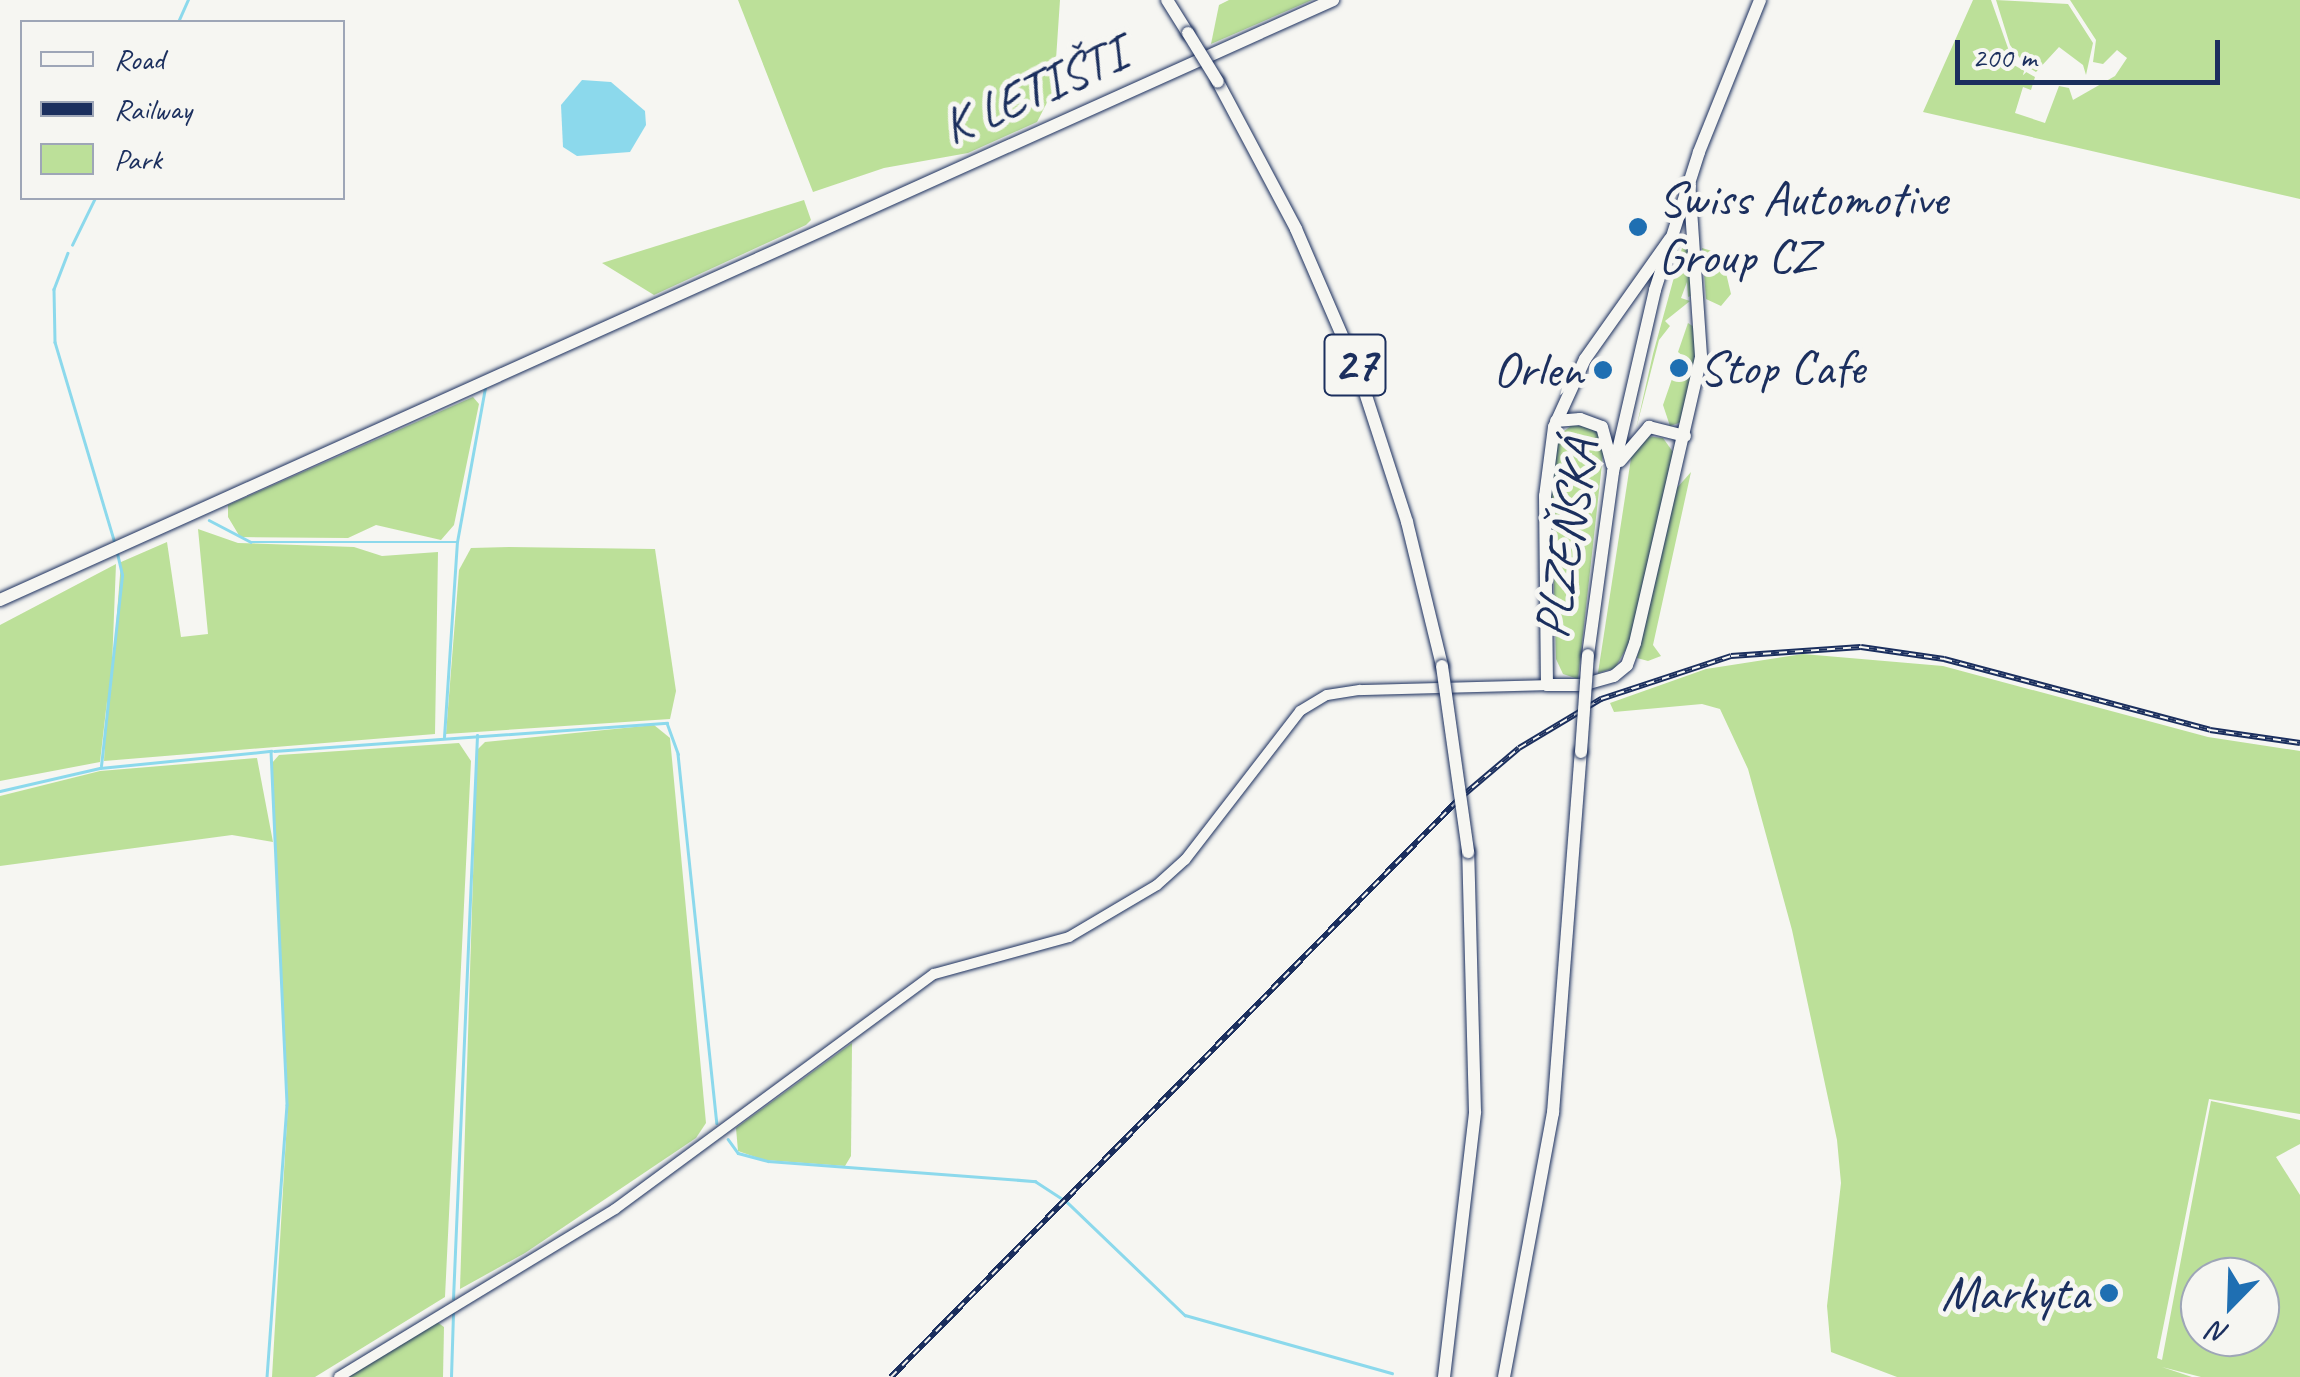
<!DOCTYPE html>
<html>
<head>
<meta charset="utf-8">
<style>
	body { margin:0 }
	#map { position:relative; width:2300px; height:1377px; overflow:hidden; background:#f6f6f2; font-family:Caveat,sans-serif }
	div>[style] { position:absolute }
	.green>* { inset:0; background:#bce099 }
	.water>* { inset:0; background:#8cd9ec }
	.stream>* { height:2.5px; margin:-1.25px; padding:0 1.25px; transform-origin:1.25px; border-radius:1.25px; background:#8cd9ec }
	.roads { filter:drop-shadow(0 0 2px #1b2f5e) drop-shadow(0 0 2px #1b2f5e) }
	.minor>* { height:10px; margin:-5px; padding:0 5px; transform-origin:5px; border-radius:5px; background:#f6f6f2 }
	.major>* { height:12px; margin:-6px; padding:0 6px; transform-origin:6px; border-radius:6px; background:#f6f6f2 }
	.rail>* { height:6px; margin-top:-3px; transform-origin:0; background:repeating-linear-gradient(90deg,#f6f6f2 0 8px,#1b2f5e 0 16px); box-sizing:border-box; border-block:2px solid #1b2f5e }
	.bridges { filter:drop-shadow(0 0 2px #1b2f5e) drop-shadow(0 0 2px #1b2f5e) }
	.major-bridge>* { height:12px; margin:-6px; padding:0 6px; transform-origin:6px; border-radius:6px; background:#f6f6f2 }
	.dots>* { width:28px; height:28px; translate:-50% -50%; box-sizing:border-box; border:5px solid #f6f6f2; border-radius:50% }
	span { translate:-50% -50%; white-space:nowrap; text-align:center; line-height:1.15; -webkit-text-stroke:10px #f6f6f2; paint-order:stroke }
	.shield-label span { padding:2px 8px; background:#f6f6f2; border:2px solid; border-radius:8px; -webkit-text-stroke-width:0 }
	.shield-label { font-size:48px; color:#1b2f5e; font-weight:700 }
	.street-label { font-size:50px; color:#1b2f5e }
	.poi-label { font-size:50px; color:#1b2f5e }
	.left { translate:0 -50%; text-align:left }
	.right { translate:-100% -50%; text-align:right }
	.legend { position:absolute; left:20px; top:20px; width:325px; height:180px; box-sizing:border-box; background:#f6f6f2; border:2px solid #9ea6b7; margin:0; padding:12px 18px; list-style:none; font-size:30px; color:#1b2f5e }
	.legend li { display:flex; align-items:center; gap:20px; height:50px }
	.legend b { width:50px; border:2px solid #9ea6b7 }
	.north { position:absolute; left:2180px; top:1257px; width:100px; height:100px; box-sizing:border-box; background:#f6f6f2; border:2px solid #9ea6b7; border-radius:50%; rotate:203deg; font-size:28px; font-weight:700; line-height:40px; text-align:center; color:#1b2f5e }
	.north::after { content:''; display:block; margin:auto; width:35px; height:45px; background:#1f6fb2; clip-path:polygon(50% 0,100% 100%,50% 72%,0 100%) }
	.scale { position:absolute; left:1955px; top:40px; width:265px; height:45px; box-sizing:border-box; border:5px solid #1b2f5e; border-top:0; padding-left:12px; font-size:30px; line-height:35px; white-space:nowrap; color:#1b2f5e; -webkit-text-stroke:8px #f6f6f2; paint-order:stroke }
</style>
</head>
<body>
<div id="map">
	<div class="green">
		<div style="clip-path:polygon(738px 0,1060px 0,1054px 89px,1037px 122px,968px 153px,884px 168px,813px 192px)"></div>
		<div style="clip-path:polygon(1229px 0,1312px 0,1211px 44px,1219px 5px)"></div>
		<div style="clip-path:polygon(1973px 0,1991px 0,2014px 65px,2035px 77px,2031px 90px,2023px 87px,2015px 113px,2045px 123px,2059px 86px,2069px 88px,2073px 100px,2115px 76px,2127px 58px,2117px 50px,2103px 64px,2093px 62px,2096px 40px,2070px 0,2300px 0,2300px 199px,1923px 112px)"></div>
		<div style="clip-path:polygon(1996px 0,2068px 4px,2093px 43px,2086px 75px,2083px 65px,2059px 47px,2036px 72px,2026px 66px,2010px 45px)"></div>
		<div style="clip-path:polygon(804px 200px,811px 220px,806px 225px,654px 295px,602px 263px)"></div>
		<div style="clip-path:polygon(1685px 237px,1690px 262px,1693px 295px,1688px 297px,1687px 282px,1681px 298px,1690px 301px,1665px 321px,1670px 326px,1659px 340px,1636px 429px,1653px 354px)"></div>
		<div style="clip-path:polygon(1702px 248px,1742px 260px,1738px 273px,1732px 266px,1726px 273px,1731px 294px,1721px 306px,1706px 299px)"></div>
		<div style="clip-path:polygon(1688px 323px,1697px 329px,1694px 365px,1678px 352px)"></div>
		<div style="clip-path:polygon(1688px 371px,1693px 372px,1682px 422px,1670px 426px,1663px 405px,1673px 376px,1685px 379px)"></div>
		<div style="clip-path:polygon(473px 397px,479px 404px,454px 525px,441px 540px,376px 525px,348px 538px,240px 537px,228px 517px,228px 505px)"></div>
		<div style="clip-path:polygon(1572px 425px,1598px 428px,1605px 437px,1578px 679px,1563px 674px,1556px 659px,1551px 483px,1559px 435px)"></div>
		<div style="clip-path:polygon(1646px 436px,1663px 438px,1673px 452px,1631px 640px,1615px 668px,1598px 673px,1632px 452px)"></div>
		<div style="clip-path:polygon(1691px 472px,1653px 645px,1661px 656px,1648px 661px,1637px 658px,1676px 489px)"></div>
		<div style="clip-path:polygon(198px 529px,238px 543px,354px 547px,382px 556px,438px 552px,435px 734px,104px 761px,107px 701px,100px 762px,0 781px,0 625px,116px 564px,111px 691px,121px 562px,167px 542px,181px 637px,208px 634px)"></div>
		<div style="clip-path:polygon(509px 547px,655px 549px,676px 691px,670px 719px,446px 734px,459px 570px,471px 548px)"></div>
		<div style="clip-path:polygon(evenodd,1803px 654px,1943px 666px,2208px 737px,2300px 751px,2300px 1114px,2209px 1099px,2157px 1358px,2162px 1360px,2211px 1101px,2300px 1120px,2300px 1144px,2276px 1157px,2300px 1195px,2300px 1377px,2201px 1377px,2162px 1367px,2192px 1377px,1897px 1377px,1831px 1352px,1827px 1306px,1841px 1183px,1837px 1140px,1792px 930px,1748px 769px,1720px 709px,1702px 704px,1614px 712px,1610px 703px,1706px 669px,1803px 654px,2200px 1277px,2260px 1277px,2260px 1337px,2200px 1337px,2200px 1277px)"></div>
		<div style="clip-path:polygon(654px 725px,670px 738px,706px 1123px,696px 1138px,525px 1253px,460px 1289px,477px 750px,485px 742px)"></div>
		<div style="clip-path:polygon(459px 743px,471px 761px,445px 1297px,315px 1377px,272px 1377px,288px 1104px,272px 763px,279px 755px)"></div>
		<div style="clip-path:polygon(257px 758px,273px 842px,232px 835px,0 866px,0 796px,100px 771px)"></div>
		<div style="clip-path:polygon(852px 1043px,851px 1156px,845px 1166px,764px 1160px,738px 1151px,736px 1128px)"></div>
		<div style="clip-path:polygon(437px 1322px,444px 1327px,443px 1377px,346px 1377px)"></div>
	</div>
	<div class="water">
		<div style="clip-path:polygon(582px 80px,611px 82px,645px 111px,646px 125px,630px 152px,577px 156px,563px 147px,561px 105px)"></div>
	</div>
	<div class="stream">
		<div style="left:178px;top:22px;width:24px;rotate:-66deg"></div>
		<div style="left:72px;top:245px;width:52px;rotate:-63.9deg"></div>
		<div style="left:68px;top:253px;width:39px;rotate:111deg"></div>
		<div style="left:54px;top:289px;width:53px;rotate:88.9deg"></div>
		<div style="left:55px;top:342px;width:207px;rotate:73.4deg"></div>
		<div style="left:209px;top:520px;width:47px;rotate:27.6deg"></div>
		<div style="left:251px;top:542px;width:206px"></div>
		<div style="left:444px;top:737px;width:195px;rotate:-86.2deg"></div>
		<div style="left:457px;top:542px;width:157px;rotate:-79.7deg"></div>
		<div style="left:274px;top:751px;width:394px;rotate:-4.1deg"></div>
		<div style="left:667px;top:723px;width:33px;rotate:70deg"></div>
		<div style="left:678px;top:754px;width:371px;rotate:84deg"></div>
		<div style="left:101px;top:766px;width:192px;rotate:-83.7deg"></div>
		<div style="left:122px;top:575px;width:22px;rotate:-103deg"></div>
		<div style="left:0;top:791px;width:103px;rotate:-13deg"></div>
		<div style="left:100px;top:768px;width:172px;rotate:-5.7deg"></div>
		<div style="left:271px;top:751px;width:354px;rotate:87.4deg"></div>
		<div style="left:287px;top:1105px;width:273px;rotate:94.2deg"></div>
		<div style="left:728px;top:1139px;width:17px;rotate:54deg"></div>
		<div style="left:738px;top:1153px;width:31px;rotate:15deg"></div>
		<div style="left:768px;top:1161px;width:268px;rotate:4.3deg"></div>
		<div style="left:1035px;top:1181px;width:37px;rotate:33deg"></div>
		<div style="left:1066px;top:1201px;width:165px;rotate:43.8deg"></div>
		<div style="left:1185px;top:1315px;width:215px;rotate:15.7deg"></div>
		<div style="left:453px;top:1299px;width:564px;rotate:-87.56deg"></div>
		<div style="left:451px;top:1377px;width:63px;rotate:-88.2deg"></div>
	</div>
	<div class="roads">
		<div class="minor">
			<div style="left:339px;top:1377px;width:323px;rotate:-31.3deg"></div>
			<div style="left:615px;top:1209px;width:396px;rotate:-36.4deg"></div>
			<div style="left:934px;top:974px;width:140px;rotate:-15.3deg"></div>
			<div style="left:1069px;top:937px;width:102px;rotate:-30.6deg"></div>
			<div style="left:1157px;top:885px;width:38px;rotate:-42deg"></div>
			<div style="left:1185px;top:860px;width:188px;rotate:-52.3deg"></div>
			<div style="left:1300px;top:711px;width:31px;rotate:-31deg"></div>
			<div style="left:1327px;top:695px;width:33px;rotate:-9deg"></div>
			<div style="left:1360px;top:690px;width:187px;rotate:-1.5deg"></div>
		</div>
		<div class="major">
			<div style="left:1167px;top:0;width:39px;rotate:58deg"></div>
			<div style="left:1218px;top:82px;width:166px;rotate:62deg"></div>
			<div style="left:1296px;top:229px;width:161px;rotate:66.6deg"></div>
			<div style="left:1360px;top:377px;width:152px;rotate:72deg"></div>
			<div style="left:1407px;top:522px;width:148px;rotate:76.3deg"></div>
			<div style="left:1670px;top:239px;width:147px;rotate:125.3deg"></div>
			<div style="left:1585px;top:359px;width:75px;rotate:114.5deg"></div>
			<div style="left:1554px;top:427px;width:70px;rotate:97.4deg"></div>
			<div style="left:1545px;top:496px;width:189px;rotate:89.4deg"></div>
			<div style="left:1547px;top:685px;width:35px"></div>
			<div style="left:1582px;top:685px;width:33px;rotate:-16deg"></div>
			<div style="left:1614px;top:676px;width:17px;rotate:-40deg"></div>
			<div style="left:1627px;top:665px;width:23px;rotate:-70deg"></div>
			<div style="left:1635px;top:643px;width:294px;rotate:-77deg"></div>
			<div style="left:1701px;top:356px;width:175px;rotate:-93.9deg"></div>
			<div style="left:1556px;top:421px;width:24px;rotate:-5deg"></div>
			<div style="left:1580px;top:419px;width:23px;rotate:20deg"></div>
			<div style="left:1602px;top:427px;width:39px;rotate:75deg"></div>
			<div style="left:1620px;top:461px;width:45px;rotate:-49.5deg"></div>
			<div style="left:1649px;top:427px;width:37px;rotate:14deg"></div>
			<div style="left:0;top:600px;width:1462px;rotate:-24.23deg"></div>
			<div style="left:1588px;top:655px;width:185px;rotate:-82.2deg"></div>
			<div style="left:1613px;top:472px;width:187px;rotate:-77deg"></div>
			<div style="left:1655px;top:290px;width:145px;rotate:-72.3deg"></div>
			<div style="left:1699px;top:152px;width:164px;rotate:-68.1deg"></div>
			<div style="left:1444px;top:1377px;width:267px;rotate:-83.3deg"></div>
			<div style="left:1475px;top:1112px;width:260px;rotate:-91.5deg"></div>
			<div style="left:1504px;top:1377px;width:269px;rotate:-79.5deg"></div>
			<div style="left:1553px;top:1113px;width:362px;rotate:-85.6deg"></div>
		</div>
	</div>
	<div class="rail">
		<div style="left:891px;top:1377px;width:812px;rotate:-45.5deg"></div>
		<div style="left:1460px;top:798px;width:77px;rotate:-40.3deg"></div>
		<div style="left:1519px;top:748px;width:96px;rotate:-30.9deg"></div>
		<div style="left:1601px;top:699px;width:137px;rotate:-18.3deg"></div>
		<div style="left:1731px;top:656px;width:130px;rotate:-4deg"></div>
		<div style="left:1861px;top:647px;width:84px;rotate:8.2deg"></div>
		<div style="left:1944px;top:659px;width:275px;rotate:14.9deg"></div>
		<div style="left:2210px;top:730px;width:91px;rotate:8.2deg"></div>
	</div>
	<div class="bridges">
		<div class="major-bridge">
			<div style="left:1188px;top:33px;width:57px;rotate:58.5deg"></div>
			<div style="left:1442px;top:666px;width:188px;rotate:82deg"></div>
			<div style="left:1581px;top:752px;width:97px;rotate:-85.9deg"></div>
		</div>
	</div>
	<div class="dots">
		<div style="left:1638px;top:227px;background:#1f6fb2"></div>
		<div style="left:1679px;top:368px;background:#1f6fb2"></div>
		<div style="left:1603px;top:370px;background:#1f6fb2"></div>
		<div style="left:2109px;top:1293px;background:#1f6fb2"></div>
	</div>
	<div class="shield-label">
		<span style="left:1355px;top:365px">27</span>
	</div>
	<div class="street-label">
		<span style="left:1034px;top:90px;rotate:-24deg">K LETIŠTI</span>
		<span style="left:1566px;top:539px;rotate:-81deg">PLZEŇSKÁ</span>
	</div>
	<div class="poi-label">
		<span class="left" style="left:1658px;top:227px">Swiss Automotive<br>Group CZ</span>
		<span class="left" style="left:1699px;top:368px">Stop Cafe</span>
		<span class="right" style="left:1583px;top:370px">Orlen</span>
		<span class="right" style="left:2089px;top:1293px">Markyta</span>
	</div>
	<ul class="legend">
	<li><b style="height:12px;background:#f6f6f2"></b>Road</li>
	<li><b style="height:12px;background:#1b2f5e"></b>Railway</li>
	<li><b style="height:28px;background:#bce099"></b>Park</li>
	</ul>
	<div class="north">N</div>
	<div class="scale">200 m</div>
</div>
</body>
</html>
